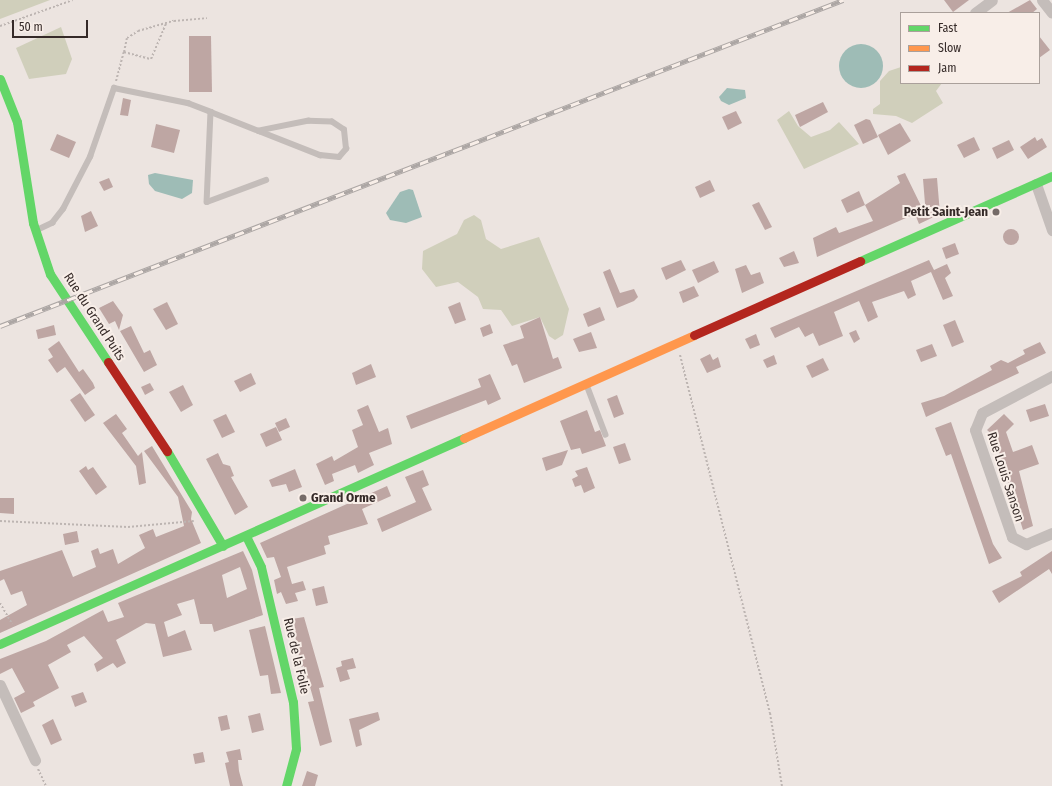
<!DOCTYPE html>
<html>
<head>
<meta charset="utf-8">
<style>
	body { margin:0 }
	#map { position:relative; width:1052px; height:786px; overflow:hidden; background:#ece4e0; font-family:"Fira Sans Condensed",sans-serif }
	div>[style] { position:absolute }
	.green>* { inset:0; background:#d0cfbb }
	.water>* { inset:0; background:#9ebcb6 }
	.round { border-radius:50% }
	.building>* { inset:0; background:#bea6a3 }
	.path>* { height:2px; margin-top:-1px; transform-origin:0; background:repeating-linear-gradient(90deg,#bdb5b2 0 2px,transparent 0 4px) }
	.lane>* { height:5.5px; margin:-2.75px; padding:0 2.75px; transform-origin:2.75px; border-radius:2.75px; background:#c4bdba }
	.street>* { height:11px; margin:-5.5px; padding:0 5.5px; transform-origin:5.5px; border-radius:5.5px; background:#c4bdba }
	.fast>* { height:9px; margin:-4.5px; padding:0 4.5px; transform-origin:4.5px; border-radius:4.5px; background:#63d668 }
	.slow>* { height:9px; margin:-4.5px; padding:0 4.5px; transform-origin:4.5px; border-radius:4.5px; background:#ff974d }
	.jam>* { height:9px; margin:-4.5px; padding:0 4.5px; transform-origin:4.5px; border-radius:4.5px; background:#b3261e }
	.rail>* { height:4.5px; margin-top:-2.25px; transform-origin:0; background:repeating-linear-gradient(90deg,#f8eee8 0 9px,#aca6a4 0 18px); box-sizing:border-box; border-block:1px solid #aca6a4 }
	.dots>* { width:11px; height:11px; translate:-50% -50%; box-sizing:border-box; border:2px solid #f8eee8; border-radius:50% }
	span { translate:-50% -50%; white-space:nowrap; text-align:center; line-height:1.15; -webkit-text-stroke:4px #f8eee8; paint-order:stroke }
	.poi-label { font-size:13px; color:#352a28; font-weight:700 }
	.right { translate:-100% -50%; text-align:right }
	.left { translate:0 -50%; text-align:left }
	.street-label { font-size:13px; color:#352a28 }
	.legend { position:absolute; left:900px; top:12px; width:140px; height:72px; box-sizing:border-box; background:#f8eee8; border:1px solid #aaa09b; margin:0; padding:5px 7px; list-style:none; font-size:12px; color:#352a28 }
	.legend li { display:flex; align-items:center; gap:8px; height:20px }
	.legend b { width:20px; border:1px solid #aaa09b }
	.scale { position:absolute; left:12px; top:20px; width:76px; height:18px; box-sizing:border-box; border:2px solid #352a28; border-top:0; padding-left:5px; font-size:12px; line-height:14px; white-space:nowrap; color:#352a28; -webkit-text-stroke:3px #f8eee8; paint-order:stroke }
</style>
</head>
<body>
<div id="map">
	<div class="green">
		<div style="clip-path:polygon(0 0,50px 0,0 19px)"></div>
		<div style="clip-path:polygon(61px 27px,72px 59px,66px 74px,29px 79px,16px 48px)"></div>
		<div style="clip-path:polygon(901px 67px,901px 83px,942px 83px,936px 91px,943px 103px,912px 123px,896px 116px,873px 114px,873px 109px,880px 104px,880px 81px,889px 71px)"></div>
		<div style="clip-path:polygon(789px 111px,798px 126px,811px 137px,830px 130px,839px 122px,859px 144px,804px 169px,777px 120px)"></div>
		<div style="clip-path:polygon(474px 215px,481px 220px,486px 239px,501px 249px,539px 237px,569px 309px,563px 335px,555px 340px,549px 336px,540px 317px,512px 326px,501px 310px,483px 309px,478px 297px,458px 282px,436px 287px,422px 269px,423px 251px,457px 234px,464px 220px)"></div>
	</div>
	<div class="water">
		<div class="round" style="left:839px;top:44px;width:44px;height:44px"></div>
		<div style="clip-path:polygon(727px 88px,745px 90px,746px 98px,729px 105px,721px 101px,719px 97px)"></div>
		<div style="clip-path:polygon(155px 173px,193px 180px,192px 193px,182px 199px,155px 191px,149px 184px,148px 175px)"></div>
		<div style="clip-path:polygon(409px 189px,413px 190px,422px 217px,406px 223px,390px 220px,386px 213px,400px 192px)"></div>
	</div>
	<div class="building">
		<div style="clip-path:polygon(944px 0,969px 0,953px 12px)"></div>
		<div style="clip-path:polygon(1030px 0,1037px 9px,1032px 13px,1007px 13px)"></div>
		<div style="clip-path:polygon(189px 36px,211px 36px,212px 92px,189px 92px)"></div>
		<div style="clip-path:polygon(1039px 36px,1050px 50px,1039px 58px)"></div>
		<div style="clip-path:polygon(123px 98px,131px 100px,128px 116px,120px 115px)"></div>
		<div style="clip-path:polygon(823px 102px,828px 112px,800px 127px,795px 115px)"></div>
		<div style="clip-path:polygon(736px 111px,742px 123px,728px 130px,722px 117px)"></div>
		<div style="clip-path:polygon(866px 119px,870px 120px,878px 137px,863px 144px,854px 125px)"></div>
		<div style="clip-path:polygon(900px 123px,911px 141px,888px 155px,878px 135px)"></div>
		<div style="clip-path:polygon(156px 124px,180px 130px,174px 153px,151px 147px)"></div>
		<div style="clip-path:polygon(57px 134px,76px 142px,69px 158px,50px 150px)"></div>
		<div style="clip-path:polygon(974px 137px,980px 150px,964px 158px,957px 145px)"></div>
		<div style="clip-path:polygon(1035px 137px,1037px 141px,1042px 138px,1047px 147px,1028px 159px,1020px 147px)"></div>
		<div style="clip-path:polygon(1009px 140px,1014px 150px,997px 159px,992px 148px)"></div>
		<div style="clip-path:polygon(905px 173px,926px 216px,923px 179px,937px 178px,940px 214px,919px 224px,915px 214px,817px 257px,813px 238px,836px 227px,839px 233px,873px 221px,865px 205px,900px 183px,897px 176px)"></div>
		<div style="clip-path:polygon(109px 178px,113px 187px,104px 191px,99px 182px)"></div>
		<div style="clip-path:polygon(710px 180px,715px 191px,700px 198px,695px 187px)"></div>
		<div style="clip-path:polygon(859px 191px,865px 205px,847px 213px,841px 200px)"></div>
		<div style="clip-path:polygon(759px 202px,772px 227px,765px 230px,752px 205px)"></div>
		<div style="clip-path:polygon(91px 211px,98px 226px,85px 232px,81px 216px)"></div>
		<div class="round" style="left:1003px;top:229px;width:16px;height:16px"></div>
		<div style="clip-path:polygon(955px 243px,959px 254px,946px 259px,942px 248px)"></div>
		<div style="clip-path:polygon(794px 251px,799px 263px,784px 267px,779px 258px)"></div>
		<div style="clip-path:polygon(681px 260px,686px 270px,666px 280px,661px 268px)"></div>
		<div style="clip-path:polygon(929px 260px,934px 270px,947px 264px,951px 273px,945px 278px,953px 296px,943px 300px,931px 272px,911px 281px,916px 295px,908px 299px,904px 291px,872px 302px,878px 317px,868px 322px,859px 301px,834px 312px,843px 336px,819px 346px,813px 333px,805px 337px,799px 327px,775px 338px,770px 328px)"></div>
		<div style="clip-path:polygon(714px 261px,719px 272px,698px 283px,692px 270px)"></div>
		<div style="clip-path:polygon(746px 265px,751px 275px,760px 272px,764px 283px,742px 293px,735px 269px)"></div>
		<div style="clip-path:polygon(610px 269px,620px 293px,634px 289px,638px 297px,634px 301px,617px 308px,603px 272px)"></div>
		<div style="clip-path:polygon(694px 286px,699px 296px,683px 303px,679px 292px)"></div>
		<div style="clip-path:polygon(113px 301px,123px 315px,119px 330px,115px 321px,109px 324px,99px 308px)"></div>
		<div style="clip-path:polygon(167px 302px,178px 324px,166px 330px,153px 309px)"></div>
		<div style="clip-path:polygon(460px 302px,466px 320px,455px 324px,448px 307px)"></div>
		<div style="clip-path:polygon(600px 307px,605px 320px,588px 327px,583px 314px)"></div>
		<div style="clip-path:polygon(540px 317px,553px 359px,558px 357px,562px 368px,524px 383px,517px 364px,512px 366px,503px 345px,524px 338px,520px 326px)"></div>
		<div style="clip-path:polygon(955px 320px,964px 342px,952px 347px,943px 325px)"></div>
		<div style="clip-path:polygon(490px 324px,493px 333px,483px 337px,480px 328px)"></div>
		<div style="clip-path:polygon(54px 325px,56px 335px,38px 339px,36px 330px)"></div>
		<div style="clip-path:polygon(131px 326px,144px 353px,150px 350px,157px 365px,144px 372px,120px 331px)"></div>
		<div style="clip-path:polygon(856px 330px,860px 339px,854px 343px,849px 333px)"></div>
		<div style="clip-path:polygon(591px 332px,597px 348px,579px 352px,573px 339px)"></div>
		<div style="clip-path:polygon(756px 334px,760px 345px,750px 349px,745px 339px)"></div>
		<div style="clip-path:polygon(59px 341px,79px 372px,83px 369px,93px 383px,95px 388px,85px 395px,65px 367px,57px 373px,48px 360px,53px 357px,48px 349px)"></div>
		<div style="clip-path:polygon(1040px 342px,1046px 353px,1016px 367px,1019px 373px,926px 417px,921px 403px,944px 396px,992px 370px,990px 366px,1001px 360px,1008px 363px,1025px 354px,1023px 350px)"></div>
		<div style="clip-path:polygon(932px 344px,937px 356px,921px 362px,916px 350px)"></div>
		<div style="clip-path:polygon(710px 354px,713px 360px,718px 357px,721px 367px,707px 373px,700px 359px)"></div>
		<div style="clip-path:polygon(774px 355px,777px 364px,767px 368px,763px 360px)"></div>
		<div style="clip-path:polygon(823px 358px,829px 370px,812px 378px,806px 366px)"></div>
		<div style="clip-path:polygon(371px 364px,376px 377px,356px 385px,352px 373px)"></div>
		<div style="clip-path:polygon(251px 373px,256px 384px,240px 392px,234px 381px)"></div>
		<div style="clip-path:polygon(490px 374px,501px 399px,488px 405px,486px 400px,411px 429px,406px 416px,481px 387px,478px 379px)"></div>
		<div style="clip-path:polygon(150px 383px,154px 390px,145px 395px,141px 387px)"></div>
		<div style="clip-path:polygon(183px 385px,193px 405px,181px 412px,169px 392px)"></div>
		<div style="clip-path:polygon(80px 393px,95px 415px,85px 422px,70px 400px)"></div>
		<div style="clip-path:polygon(617px 395px,624px 414px,614px 418px,607px 399px)"></div>
		<div style="clip-path:polygon(1045px 404px,1049px 416px,1030px 422px,1026px 410px)"></div>
		<div style="clip-path:polygon(368px 405px,379px 432px,388px 428px,392px 444px,369px 453px,374px 465px,358px 473px,355px 465px,332px 474px,334px 481px,325px 485px,316px 464px,332px 456px,334px 461px,358px 447px,352px 430px,363px 425px,357px 410px)"></div>
		<div style="clip-path:polygon(587px 410px,595px 432px,600px 430px,606px 446px,582px 454px,580px 448px,571px 450px,560px 421px)"></div>
		<div style="clip-path:polygon(116px 414px,127px 429px,122px 433px,138px 456px,142px 452px,146px 483px,139px 485px,136px 466px,103px 423px)"></div>
		<div style="clip-path:polygon(226px 414px,235px 432px,222px 438px,213px 420px)"></div>
		<div style="clip-path:polygon(1004px 414px,1014px 424px,1006px 432px,1013px 452px,1032px 445px,1039px 464px,1019px 471px,1033px 526px,1023px 530px,994px 436px,987px 430px)"></div>
		<div style="clip-path:polygon(286px 418px,290px 427px,279px 432px,275px 423px)"></div>
		<div style="clip-path:polygon(951px 422px,993px 544px,1002px 558px,989px 564px,951px 454px,946px 456px,935px 428px)"></div>
		<div style="clip-path:polygon(276px 427px,282px 440px,266px 447px,260px 434px)"></div>
		<div style="clip-path:polygon(625px 443px,631px 460px,619px 464px,613px 447px)"></div>
		<div style="clip-path:polygon(152px 446px,192px 512px,191px 519px,201px 543px,0 633px,0 620px,27px 605px,22px 591px,11px 595px,4px 579px,0 581px,0 571px,62px 550px,73px 577px,96px 567px,91px 551px,98px 548px,100px 554px,113px 549px,118px 564px,145px 548px,139px 535px,153px 529px,156px 537px,184px 526px,178px 497px,144px 451px)"></div>
		<div style="clip-path:polygon(568px 450px,562px 465px,546px 471px,542px 458px)"></div>
		<div style="clip-path:polygon(218px 453px,223px 464px,230px 466px,234px 476px,231px 477px,248px 507px,235px 515px,206px 459px)"></div>
		<div style="clip-path:polygon(86px 466px,88px 470px,93px 467px,107px 487px,96px 495px,79px 471px)"></div>
		<div style="clip-path:polygon(587px 467px,595px 488px,584px 493px,581px 485px,575px 487px,572px 479px,578px 476px,575px 471px)"></div>
		<div style="clip-path:polygon(295px 469px,302px 487px,289px 492px,286px 484px,272px 487px,269px 480px)"></div>
		<div style="clip-path:polygon(423px 470px,429px 485px,422px 488px,432px 510px,382px 532px,377px 519px,416px 502px,405px 477px)"></div>
		<div style="clip-path:polygon(387px 486px,391px 496px,362px 509px,368px 524px,328px 536px,330px 544px,324px 546px,326px 554px,287px 567px,292px 584px,303px 581px,306px 590px,295px 593px,298px 601px,286px 604px,281px 592px,277px 594px,274px 580px,281px 577px,274px 557px,267px 558px,260px 543px)"></div>
		<div style="clip-path:polygon(0 498px,14px 498px,14px 514px,0 513px)"></div>
		<div style="clip-path:polygon(77px 531px,79px 542px,65px 545px,63px 534px)"></div>
		<div style="clip-path:polygon(evenodd,243px 551px,252px 570px,263px 615px,214px 632px,212px 624px,200px 624px,194px 599px,177px 604px,182px 615px,164px 622px,168px 637px,185px 630px,192px 650px,163px 657px,155px 624px,146px 623px,116px 640px,126px 663px,117px 668px,113px 663px,97px 672px,94px 664px,103px 658px,84px 636px,67px 645px,71px 652px,48px 665px,59px 688px,33px 702px,35px 706px,21px 713px,14px 698px,25px 692px,12px 668px,0 674px,0 659px,46px 641px,103px 610px,108px 622px,124px 617px,118px 603px,243px 551px,240px 567px,247px 589px,227px 598px,222px 575px,240px 567px)"></div>
		<div style="clip-path:polygon(1052px 551px,1052px 574px,1049px 569px,999px 603px,992px 591px,1022px 576px,1020px 572px)"></div>
		<div style="clip-path:polygon(324px 586px,328px 603px,316px 606px,312px 589px)"></div>
		<div style="clip-path:polygon(304px 617px,324px 687px,319px 688px,332px 742px,320px 746px,308px 702px,314px 701px,304px 666px,301px 667px,292px 619px)"></div>
		<div style="clip-path:polygon(265px 626px,281px 693px,271px 694px,268px 675px,260px 676px,249px 630px)"></div>
		<div style="clip-path:polygon(353px 658px,356px 668px,347px 670px,350px 679px,340px 682px,336px 668px,342px 666px,341px 661px)"></div>
		<div style="clip-path:polygon(83px 692px,87px 702px,75px 707px,71px 696px)"></div>
		<div style="clip-path:polygon(378px 712px,380px 720px,359px 730px,362px 745px,356px 747px,349px 719px)"></div>
		<div style="clip-path:polygon(260px 713px,264px 730px,252px 733px,248px 716px)"></div>
		<div style="clip-path:polygon(227px 715px,230px 729px,221px 731px,218px 717px)"></div>
		<div style="clip-path:polygon(53px 719px,62px 740px,51px 745px,42px 725px)"></div>
		<div style="clip-path:polygon(240px 749px,242px 760px,238px 760px,239px 771px,243px 786px,230px 786px,225px 763px,229px 762px,226px 752px)"></div>
		<div style="clip-path:polygon(203px 752px,205px 762px,195px 764px,193px 754px)"></div>
		<div style="clip-path:polygon(307px 771px,318px 775px,315px 786px,302px 786px)"></div>
	</div>
	<div class="path">
		<div style="left:0;top:26px;width:77px;rotate:-19.6deg"></div>
		<div style="left:124px;top:52px;width:14px;rotate:-78deg"></div>
		<div style="left:127px;top:38px;width:13px;rotate:-32deg"></div>
		<div style="left:138px;top:31px;width:37px;rotate:-16deg"></div>
		<div style="left:174px;top:21px;width:33px;rotate:-5deg"></div>
		<div style="left:116px;top:81px;width:30px;rotate:-75deg"></div>
		<div style="left:124px;top:52px;width:28px;rotate:15deg"></div>
		<div style="left:151px;top:59px;width:39px;rotate:-67deg"></div>
		<div style="left:680px;top:355px;width:369px;rotate:75.9deg"></div>
		<div style="left:770px;top:713px;width:74px;rotate:80.7deg"></div>
		<div style="left:0;top:521px;width:128px;rotate:2.7deg"></div>
		<div style="left:128px;top:527px;width:66px;rotate:-5.2deg"></div>
		<div style="left:0;top:603px;width:24px;rotate:60deg"></div>
		<div style="left:38px;top:769px;width:19px;rotate:65deg"></div>
	</div>
	<div class="lane">
		<div style="left:211px;top:112px;width:52px;rotate:21.6deg"></div>
		<div style="left:259px;top:131px;width:66px;rotate:21.5deg"></div>
		<div style="left:320px;top:155px;width:19px;rotate:6deg"></div>
		<div style="left:339px;top:157px;width:11px;rotate:-49deg"></div>
		<div style="left:346px;top:149px;width:19px;rotate:-96deg"></div>
		<div style="left:344px;top:130px;width:14px;rotate:-146deg"></div>
		<div style="left:332px;top:122px;width:23px;rotate:-178deg"></div>
		<div style="left:309px;top:121px;width:51px;rotate:168.7deg"></div>
		<div style="left:37px;top:230px;width:17px;rotate:-25deg"></div>
		<div style="left:52px;top:223px;width:18px;rotate:-52deg"></div>
		<div style="left:63px;top:209px;width:59px;rotate:-62.6deg"></div>
		<div style="left:90px;top:157px;width:73px;rotate:-70.8deg"></div>
		<div style="left:114px;top:88px;width:76px;rotate:11.5deg"></div>
		<div style="left:188px;top:103px;width:25px;rotate:21deg"></div>
		<div style="left:211px;top:112px;width:90px;rotate:92.5deg"></div>
		<div style="left:207px;top:202px;width:63px;rotate:-20.4deg"></div>
		<div style="left:587px;top:385px;width:53px;rotate:69.2deg"></div>
	</div>
	<div class="street">
		<div style="left:1042px;top:0;width:16px;rotate:52deg"></div>
		<div style="left:975px;top:13px;width:21px;rotate:-37deg"></div>
		<div style="left:1036px;top:184px;width:49px;rotate:70.8deg"></div>
		<div style="left:1052px;top:376px;width:79px;rotate:152.1deg"></div>
		<div style="left:982px;top:413px;width:18px;rotate:112deg"></div>
		<div style="left:975px;top:430px;width:113px;rotate:70.9deg"></div>
		<div style="left:1012px;top:537px;width:16px;rotate:27deg"></div>
		<div style="left:1026px;top:544px;width:28px;rotate:-23deg"></div>
		<div style="left:0;top:685px;width:83px;rotate:65deg"></div>
	</div>
	<div class="fast">
		<div style="left:0;top:79px;width:46px;rotate:68.4deg"></div>
		<div style="left:17px;top:122px;width:102px;rotate:81deg"></div>
		<div style="left:33px;top:223px;width:54px;rotate:71.6deg"></div>
		<div style="left:50px;top:274px;width:105px;rotate:56.6deg"></div>
		<div style="left:860px;top:261px;width:210px;rotate:-23.9deg"></div>
		<div style="left:167px;top:451px;width:110px;rotate:59.5deg"></div>
		<div style="left:246px;top:536px;width:34px;rotate:64deg"></div>
		<div style="left:261px;top:567px;width:139px;rotate:76.7deg"></div>
		<div style="left:293px;top:702px;width:47px;rotate:86.3deg"></div>
		<div style="left:296px;top:749px;width:38px;rotate:105deg"></div>
		<div style="left:0;top:644px;width:508px;rotate:-23.94deg"></div>
	</div>
	<div class="slow">
		<div style="left:464px;top:438px;width:252px;rotate:-24.1deg"></div>
	</div>
	<div class="jam">
		<div style="left:694px;top:335px;width:182px;rotate:-24deg"></div>
		<div style="left:108px;top:362px;width:107px;rotate:56.5deg"></div>
	</div>
	<div class="rail">
		<div style="left:0;top:326px;width:904px;rotate:-21.14deg"></div>
	</div>
	<div class="dots">
		<div style="left:996px;top:212px;background:#756b68"></div>
		<div style="left:303px;top:498px;background:#756b68"></div>
	</div>
	<div class="poi-label">
		<span class="right" style="left:988px;top:212px">Petit Saint-Jean</span>
		<span class="left" style="left:311px;top:498px">Grand Orme</span>
	</div>
	<div class="street-label">
		<span style="left:94px;top:317px;rotate:57deg">Rue du Grand Puits</span>
		<span style="left:1005px;top:477px;rotate:72deg">Rue Louis Sanson</span>
		<span style="left:296px;top:656px;rotate:77deg">Rue de la Folie</span>
	</div>
	<ul class="legend">
	<li><b style="height:5px;background:#63d668"></b>Fast</li>
	<li><b style="height:5px;background:#ff974d"></b>Slow</li>
	<li><b style="height:5px;background:#b3261e"></b>Jam</li>
	</ul>
	<div class="scale">50 m</div>
</div>
</body>
</html>
